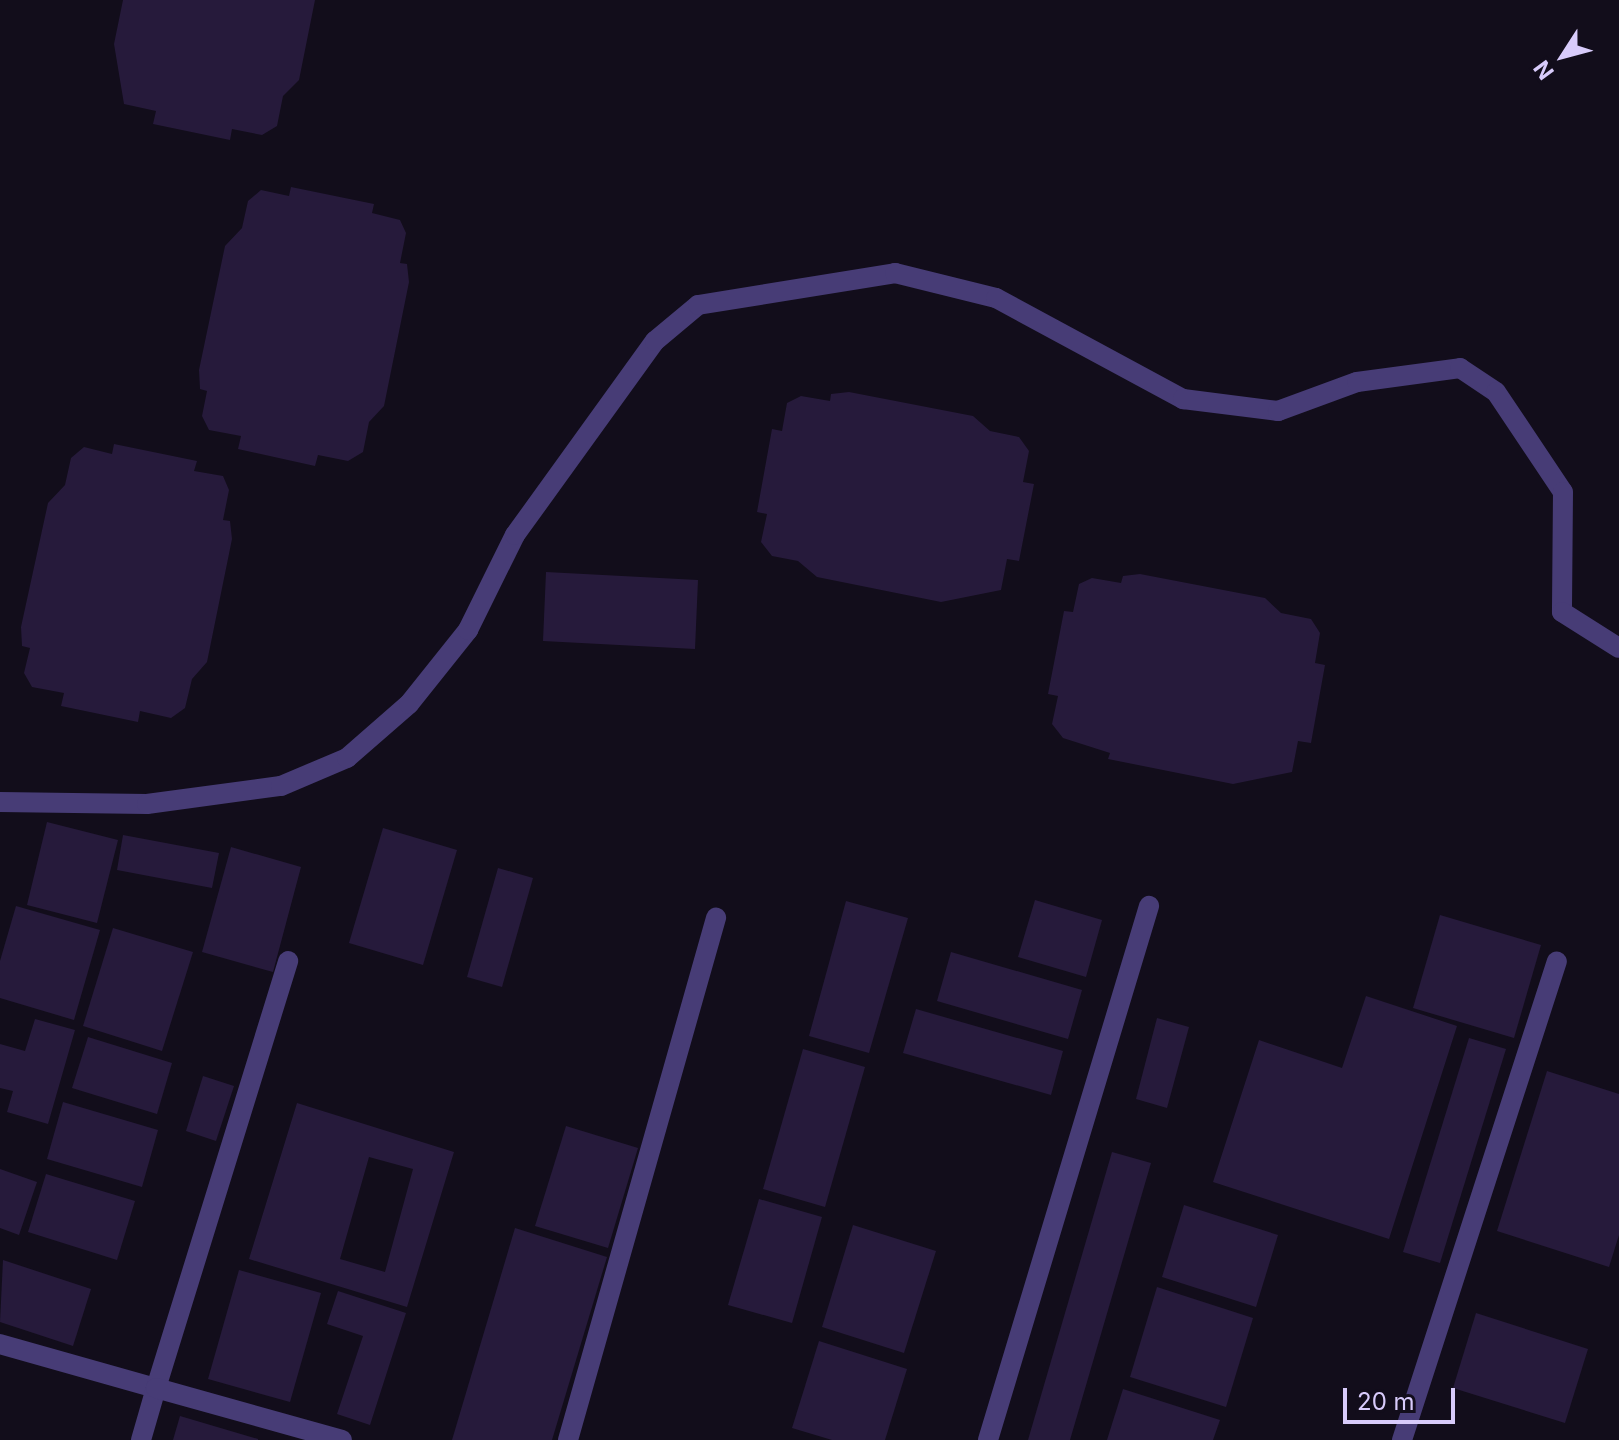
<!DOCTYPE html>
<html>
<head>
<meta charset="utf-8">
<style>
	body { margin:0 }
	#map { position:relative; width:1619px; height:1440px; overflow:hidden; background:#120d1b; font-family:Inter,sans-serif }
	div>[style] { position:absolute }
	.building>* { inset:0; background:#261a3b }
	.minor>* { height:20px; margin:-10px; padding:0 10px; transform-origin:10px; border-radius:10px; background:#473c76 }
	span { translate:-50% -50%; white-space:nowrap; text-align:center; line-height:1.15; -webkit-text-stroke:6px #120d1b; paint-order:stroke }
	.north { position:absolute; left:1523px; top:16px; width:80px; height:80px; -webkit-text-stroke:6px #120d1b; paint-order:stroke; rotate:234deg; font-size:22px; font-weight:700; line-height:32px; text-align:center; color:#d8cbfb }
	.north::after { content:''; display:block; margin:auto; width:28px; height:36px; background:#d8cbfb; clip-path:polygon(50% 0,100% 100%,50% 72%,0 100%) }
	.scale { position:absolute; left:1343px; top:1388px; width:112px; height:36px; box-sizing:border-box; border:4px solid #d8cbfb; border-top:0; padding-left:10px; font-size:24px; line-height:28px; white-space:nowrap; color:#d8cbfb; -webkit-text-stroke:6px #120d1b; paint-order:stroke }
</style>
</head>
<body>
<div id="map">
	<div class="building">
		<div style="clip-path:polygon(123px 0,315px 0,299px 80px,283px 96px,277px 126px,262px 135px,232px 129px,230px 140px,153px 124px,156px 111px,124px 104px,114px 44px)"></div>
		<div style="clip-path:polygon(291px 187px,374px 204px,372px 213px,400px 220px,406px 233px,400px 263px,407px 264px,409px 282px,384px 406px,369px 422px,363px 452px,348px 461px,318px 455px,315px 466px,238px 449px,241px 436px,209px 430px,202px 416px,207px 391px,200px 389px,199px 370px,225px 246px,242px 228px,248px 201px,261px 190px,289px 196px)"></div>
		<div style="clip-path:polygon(849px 392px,973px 416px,990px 431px,1019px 437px,1029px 451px,1023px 482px,1034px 484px,1019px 561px,1007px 559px,1001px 590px,941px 602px,817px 577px,798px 561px,772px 556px,761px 542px,767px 514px,757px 512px,772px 429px,782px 431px,787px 403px,801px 396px,830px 401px,831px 394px)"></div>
		<div style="clip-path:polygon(114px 444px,197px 461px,194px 471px,223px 476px,229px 490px,223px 520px,230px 521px,232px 539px,207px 662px,192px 679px,185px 708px,171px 718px,140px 711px,138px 722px,61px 706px,64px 693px,32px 687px,24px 673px,30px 648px,22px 646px,21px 627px,48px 503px,65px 485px,71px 458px,84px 447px,112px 454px)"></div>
		<div style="clip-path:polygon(546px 572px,698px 580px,695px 649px,543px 641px)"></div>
		<div style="clip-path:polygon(1140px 574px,1265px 598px,1281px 613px,1311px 619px,1320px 633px,1315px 663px,1325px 665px,1311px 743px,1298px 741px,1292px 772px,1233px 784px,1108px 759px,1110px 753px,1063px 738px,1052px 724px,1058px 696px,1048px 694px,1064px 611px,1073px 612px,1079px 584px,1092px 578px,1121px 583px,1123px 576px)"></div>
		<div style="clip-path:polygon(47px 822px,118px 840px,97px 923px,27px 905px)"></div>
		<div style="clip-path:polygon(383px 828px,457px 850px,423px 965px,349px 943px)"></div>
		<div style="clip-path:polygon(123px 835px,219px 853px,212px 888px,117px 870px)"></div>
		<div style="clip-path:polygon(231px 847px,301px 867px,273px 972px,202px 952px)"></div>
		<div style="clip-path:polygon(498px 868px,533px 878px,502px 987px,467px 977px)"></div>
		<div style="clip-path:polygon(1035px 900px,1102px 920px,1086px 977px,1018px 957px)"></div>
		<div style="clip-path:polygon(846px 901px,908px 918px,869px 1053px,809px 1036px)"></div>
		<div style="clip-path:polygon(16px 906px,100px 930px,74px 1020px,0 998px,0 961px)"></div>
		<div style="clip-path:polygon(1440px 915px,1541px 945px,1514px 1038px,1413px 1008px)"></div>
		<div style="clip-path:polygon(113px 928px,193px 952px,162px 1051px,83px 1026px)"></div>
		<div style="clip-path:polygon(951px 952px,1082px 990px,1068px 1039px,937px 1001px)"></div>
		<div style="clip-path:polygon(1366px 996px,1457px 1026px,1389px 1239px,1213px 1182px,1259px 1040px,1342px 1068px)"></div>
		<div style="clip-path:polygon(916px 1009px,1063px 1051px,1051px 1095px,903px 1053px)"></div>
		<div style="clip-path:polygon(1157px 1018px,1189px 1027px,1167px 1108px,1136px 1099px)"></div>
		<div style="clip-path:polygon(35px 1019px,75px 1030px,48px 1124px,7px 1112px,13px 1091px,0 1088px,0 1044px,25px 1051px)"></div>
		<div style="clip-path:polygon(88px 1037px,172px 1063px,157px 1114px,72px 1088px)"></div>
		<div style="clip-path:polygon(1469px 1038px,1506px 1049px,1440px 1263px,1403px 1252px)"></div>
		<div style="clip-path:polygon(803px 1049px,865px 1067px,825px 1207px,763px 1189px)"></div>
		<div style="clip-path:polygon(1547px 1071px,1619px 1094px,1619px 1235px,1609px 1267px,1497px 1231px)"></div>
		<div style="clip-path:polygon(203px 1076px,234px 1086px,216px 1141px,186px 1131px)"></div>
		<div style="clip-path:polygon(63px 1102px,158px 1130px,142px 1187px,47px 1159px)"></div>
		<div style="clip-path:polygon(evenodd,297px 1103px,454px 1152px,407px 1307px,249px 1259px,297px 1103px,369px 1157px,413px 1169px,385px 1272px,340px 1259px,369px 1157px)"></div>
		<div style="clip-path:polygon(566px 1126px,638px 1148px,608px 1248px,535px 1226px)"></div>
		<div style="clip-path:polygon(1112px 1152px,1151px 1163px,1070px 1440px,1028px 1440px)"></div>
		<div style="clip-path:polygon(0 1169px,37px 1182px,19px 1235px,0 1228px)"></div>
		<div style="clip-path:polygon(46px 1174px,135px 1201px,117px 1260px,28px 1232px)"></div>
		<div style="clip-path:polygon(759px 1199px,822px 1217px,792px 1323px,728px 1305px)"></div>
		<div style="clip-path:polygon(1184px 1205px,1278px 1235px,1256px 1307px,1162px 1277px)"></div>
		<div style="clip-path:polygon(853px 1225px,936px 1251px,904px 1353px,822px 1327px)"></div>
		<div style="clip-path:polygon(515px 1228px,607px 1257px,552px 1440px,452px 1440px)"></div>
		<div style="clip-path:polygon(3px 1260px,91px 1289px,73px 1346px,0 1322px)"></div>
		<div style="clip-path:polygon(239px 1270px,321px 1293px,290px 1402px,208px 1379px)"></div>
		<div style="clip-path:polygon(1157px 1287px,1253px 1318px,1226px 1407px,1130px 1377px)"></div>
		<div style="clip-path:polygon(338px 1291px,406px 1313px,370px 1425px,337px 1414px,363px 1336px,327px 1324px)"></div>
		<div style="clip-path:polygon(1476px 1313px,1588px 1349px,1565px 1423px,1453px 1388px)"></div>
		<div style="clip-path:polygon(819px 1341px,907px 1369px,885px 1440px,832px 1440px,792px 1428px)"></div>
		<div style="clip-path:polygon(1123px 1389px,1220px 1420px,1213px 1440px,1107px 1440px)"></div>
		<div style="clip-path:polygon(180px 1416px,258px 1439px,258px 1440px,173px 1440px)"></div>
	</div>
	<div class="minor">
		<div style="left:0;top:802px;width:147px;rotate:0.8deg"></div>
		<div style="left:147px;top:804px;width:135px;rotate:-7.7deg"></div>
		<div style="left:281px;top:786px;width:72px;rotate:-23deg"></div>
		<div style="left:347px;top:758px;width:82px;rotate:-41.1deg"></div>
		<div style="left:409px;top:704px;width:95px;rotate:-51.4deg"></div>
		<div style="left:468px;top:630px;width:106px;rotate:-63.7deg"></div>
		<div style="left:515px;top:535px;width:239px;rotate:-54.2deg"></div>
		<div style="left:655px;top:341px;width:56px;rotate:-39.9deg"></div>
		<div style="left:698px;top:305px;width:200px;rotate:-9.2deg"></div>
		<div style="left:895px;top:273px;width:104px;rotate:13.9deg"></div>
		<div style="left:996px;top:298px;width:213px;rotate:28.4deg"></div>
		<div style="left:1183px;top:399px;width:96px;rotate:7.2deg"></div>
		<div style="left:1278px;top:411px;width:84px;rotate:-20.2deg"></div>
		<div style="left:1357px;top:382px;width:104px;rotate:-7.7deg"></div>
		<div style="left:1460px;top:368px;width:43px;rotate:33.7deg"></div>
		<div style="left:1496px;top:392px;width:120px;rotate:56.2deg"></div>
		<div style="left:1563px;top:492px;width:120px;rotate:90.5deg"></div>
		<div style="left:1562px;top:612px;width:67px;rotate:32.3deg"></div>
		<div style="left:0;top:1344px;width:162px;rotate:15.8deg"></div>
		<div style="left:156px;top:1388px;width:447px;rotate:-72.8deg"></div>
		<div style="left:141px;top:1440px;width:54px;rotate:-73.9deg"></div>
		<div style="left:156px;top:1388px;width:193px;rotate:15.6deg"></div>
		<div style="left:568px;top:1440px;width:543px;rotate:-74.17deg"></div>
		<div style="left:988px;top:1440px;width:558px;rotate:-73.22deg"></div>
		<div style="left:1402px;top:1440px;width:503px;rotate:-72.07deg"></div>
	</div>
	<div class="north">N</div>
	<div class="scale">20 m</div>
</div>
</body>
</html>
